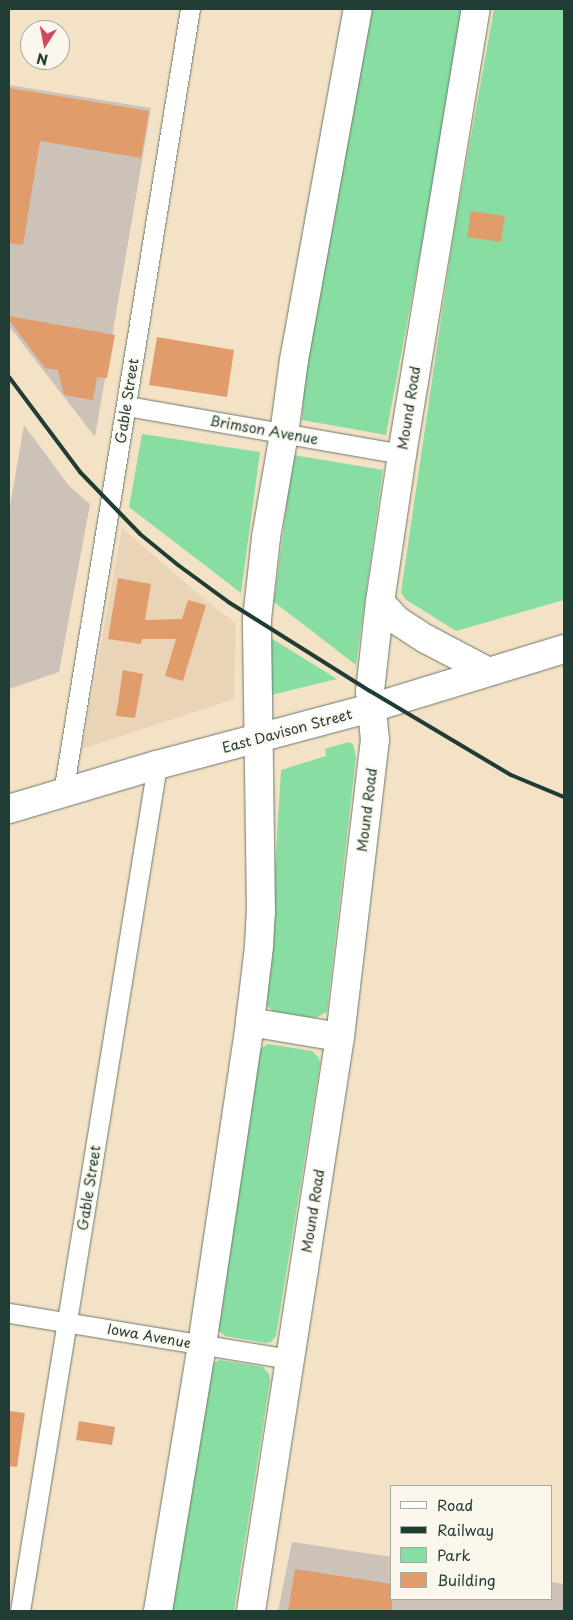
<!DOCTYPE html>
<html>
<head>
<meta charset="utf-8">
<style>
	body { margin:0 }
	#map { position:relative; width:573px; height:1620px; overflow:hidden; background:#f4e2c7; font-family:"Playpen Sans",sans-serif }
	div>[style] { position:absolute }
	.built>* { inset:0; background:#e9d4b7 }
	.industrial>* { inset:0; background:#ccc2b8 }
	.green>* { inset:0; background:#88dea2 }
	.building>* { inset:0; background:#e19c6c }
	.roads { filter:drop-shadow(0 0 1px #6a7767) drop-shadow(0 0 1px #6a7767) }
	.minor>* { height:19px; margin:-9.5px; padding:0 9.5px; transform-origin:9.5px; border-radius:9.5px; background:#fff }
	.secondary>* { height:28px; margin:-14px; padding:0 14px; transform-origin:14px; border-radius:14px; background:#fff }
	.rail>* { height:4px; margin:-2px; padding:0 2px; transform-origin:2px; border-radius:2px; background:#1f3d34 }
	span { translate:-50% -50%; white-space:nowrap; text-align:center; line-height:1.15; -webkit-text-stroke:4px #fbf7ec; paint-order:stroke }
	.street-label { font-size:14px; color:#1f3d34 }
	.frame { position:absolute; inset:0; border:10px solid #1f3d34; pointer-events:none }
	.legend { position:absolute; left:390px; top:1485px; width:162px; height:115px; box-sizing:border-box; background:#fbf7ec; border:1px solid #a3ada2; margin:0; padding:6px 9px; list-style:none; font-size:15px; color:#1f3d34 }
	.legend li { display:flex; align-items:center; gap:10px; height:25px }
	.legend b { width:25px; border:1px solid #a3ada2 }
	.north { position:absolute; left:20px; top:20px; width:50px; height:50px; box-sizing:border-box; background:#fbf7ec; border:1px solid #a3ada2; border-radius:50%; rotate:191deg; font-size:14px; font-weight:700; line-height:20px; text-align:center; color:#1f3d34 }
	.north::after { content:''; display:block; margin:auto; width:18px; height:22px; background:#d1495b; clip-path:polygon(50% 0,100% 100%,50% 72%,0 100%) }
</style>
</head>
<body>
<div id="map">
	<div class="built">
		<div style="clip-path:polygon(122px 528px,209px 603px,236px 623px,234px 699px,82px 749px)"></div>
	</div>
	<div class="industrial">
		<div style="clip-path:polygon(9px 85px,151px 108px,95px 437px,9px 326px)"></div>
		<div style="clip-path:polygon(24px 425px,69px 486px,90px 504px,59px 672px,9px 689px,9px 512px)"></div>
		<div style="clip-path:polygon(292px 1542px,392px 1557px,392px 1599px,552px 1599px,552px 1582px,564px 1584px,564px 1611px,278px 1611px)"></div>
	</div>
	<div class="green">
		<div style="clip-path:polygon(366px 9px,466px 9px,386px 435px,302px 420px,307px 343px)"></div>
		<div style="clip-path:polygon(494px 9px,564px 9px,564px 600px,456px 631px,405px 599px,401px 592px,454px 231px)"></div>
		<div style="clip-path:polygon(142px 434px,260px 452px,241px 593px,129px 507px)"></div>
		<div style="clip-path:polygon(293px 455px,383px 470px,356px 665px,274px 602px)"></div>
		<div style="clip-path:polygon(271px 638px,337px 679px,271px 695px)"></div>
		<div style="clip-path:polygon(348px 742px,353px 744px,356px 757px,327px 1012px,315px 1018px,273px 1011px,267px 1006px,267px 1002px,281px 770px,326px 756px,325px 749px)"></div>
		<div style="clip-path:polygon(268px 1044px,312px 1051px,319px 1058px,320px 1064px,276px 1336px,271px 1342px,266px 1343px,225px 1336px,215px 1328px,258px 1050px)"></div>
		<div style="clip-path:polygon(220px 1360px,263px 1367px,269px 1374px,270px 1381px,234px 1611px,171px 1611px,211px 1364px)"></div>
	</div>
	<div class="building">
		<div style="clip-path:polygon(9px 88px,149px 111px,141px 158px,40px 141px,23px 245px,9px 243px)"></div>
		<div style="clip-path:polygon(471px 211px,505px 216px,501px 242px,467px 237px)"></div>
		<div style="clip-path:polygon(9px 316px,115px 335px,107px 378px,97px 377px,93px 400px,64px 395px,58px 370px,45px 368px,9px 320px)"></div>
		<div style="clip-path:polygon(157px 337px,234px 350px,227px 397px,149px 385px)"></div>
		<div style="clip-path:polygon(118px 578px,151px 584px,145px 620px,182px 619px,188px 600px,206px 605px,183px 681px,165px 676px,176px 639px,142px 639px,141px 644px,108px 639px)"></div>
		<div style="clip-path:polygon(123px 670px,143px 674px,135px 718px,116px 716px)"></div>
		<div style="clip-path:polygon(9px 1411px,25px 1413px,17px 1467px,9px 1466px)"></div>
		<div style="clip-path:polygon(79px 1421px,115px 1427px,112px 1445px,76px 1440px)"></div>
		<div style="clip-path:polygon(295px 1569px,392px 1584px,392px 1611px,288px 1611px)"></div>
	</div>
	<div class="roads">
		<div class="minor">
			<div style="left:127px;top:406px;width:279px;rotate:9.9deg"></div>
			<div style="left:63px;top:793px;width:794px;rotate:-80.8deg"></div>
			<div style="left:9px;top:1313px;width:285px;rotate:9.3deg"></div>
			<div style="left:20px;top:1611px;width:857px;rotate:-80.8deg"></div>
		</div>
		<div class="secondary">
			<div style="left:380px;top:602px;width:26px;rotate:47deg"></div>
			<div style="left:398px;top:621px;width:33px;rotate:33deg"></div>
			<div style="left:426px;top:639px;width:69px;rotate:27.7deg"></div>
			<div style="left:9px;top:809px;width:154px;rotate:-16.6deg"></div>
			<div style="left:157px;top:765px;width:221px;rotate:-14.9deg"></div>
			<div style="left:371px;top:708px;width:202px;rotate:-17deg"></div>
			<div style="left:250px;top:1022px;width:91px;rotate:9.5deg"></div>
			<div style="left:158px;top:1611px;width:270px;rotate:-80.6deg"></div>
			<div style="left:202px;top:1345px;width:327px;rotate:-81.5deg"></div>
			<div style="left:250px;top:1022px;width:77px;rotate:-83.2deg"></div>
			<div style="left:259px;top:946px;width:33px;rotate:-87deg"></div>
			<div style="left:261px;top:913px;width:294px;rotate:-90.8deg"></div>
			<div style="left:257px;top:619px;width:82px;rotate:-83.7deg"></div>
			<div style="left:266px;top:537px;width:105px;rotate:-80.1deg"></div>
			<div style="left:284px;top:434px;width:75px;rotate:-82.3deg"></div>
			<div style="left:294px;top:360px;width:357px;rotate:-79.7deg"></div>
			<div style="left:251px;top:1611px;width:581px;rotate:-81.19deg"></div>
			<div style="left:340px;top:1037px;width:299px;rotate:-83.3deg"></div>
			<div style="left:375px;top:740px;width:49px;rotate:-95.8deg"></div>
			<div style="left:370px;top:691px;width:90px;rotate:-83.6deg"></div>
			<div style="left:380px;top:602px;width:150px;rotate:-81.5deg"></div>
			<div style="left:402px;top:454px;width:451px;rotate:-80.6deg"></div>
		</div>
	</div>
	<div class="rail">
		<div style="left:9px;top:377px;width:119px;rotate:53.2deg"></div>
		<div style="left:80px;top:472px;width:86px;rotate:45.9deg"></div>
		<div style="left:140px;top:534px;width:49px;rotate:39.2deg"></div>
		<div style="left:178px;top:565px;width:64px;rotate:36.2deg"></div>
		<div style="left:230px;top:603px;width:165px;rotate:32.2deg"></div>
		<div style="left:370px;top:691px;width:164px;rotate:30.8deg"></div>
		<div style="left:511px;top:775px;width:57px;rotate:22.5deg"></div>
	</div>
	<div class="street-label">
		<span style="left:127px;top:401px;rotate:-81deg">Gable Street</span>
		<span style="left:409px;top:408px;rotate:-81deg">Mound Road</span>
		<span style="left:264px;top:430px;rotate:10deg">Brimson Avenue</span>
		<span style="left:287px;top:731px;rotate:-15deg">East Davison Street</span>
		<span style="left:367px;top:810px;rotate:-83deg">Mound Road</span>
		<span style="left:89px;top:1188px;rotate:-81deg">Gable Street</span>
		<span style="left:313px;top:1211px;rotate:-81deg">Mound Road</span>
		<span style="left:149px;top:1336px;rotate:10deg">Iowa Avenue</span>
	</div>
	<div class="frame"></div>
	<ul class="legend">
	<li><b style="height:6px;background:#fff"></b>Road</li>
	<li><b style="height:6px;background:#1f3d34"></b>Railway</li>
	<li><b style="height:14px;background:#88dea2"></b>Park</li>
	<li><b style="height:14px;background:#e19c6c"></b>Building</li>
	</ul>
	<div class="north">N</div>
</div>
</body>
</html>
